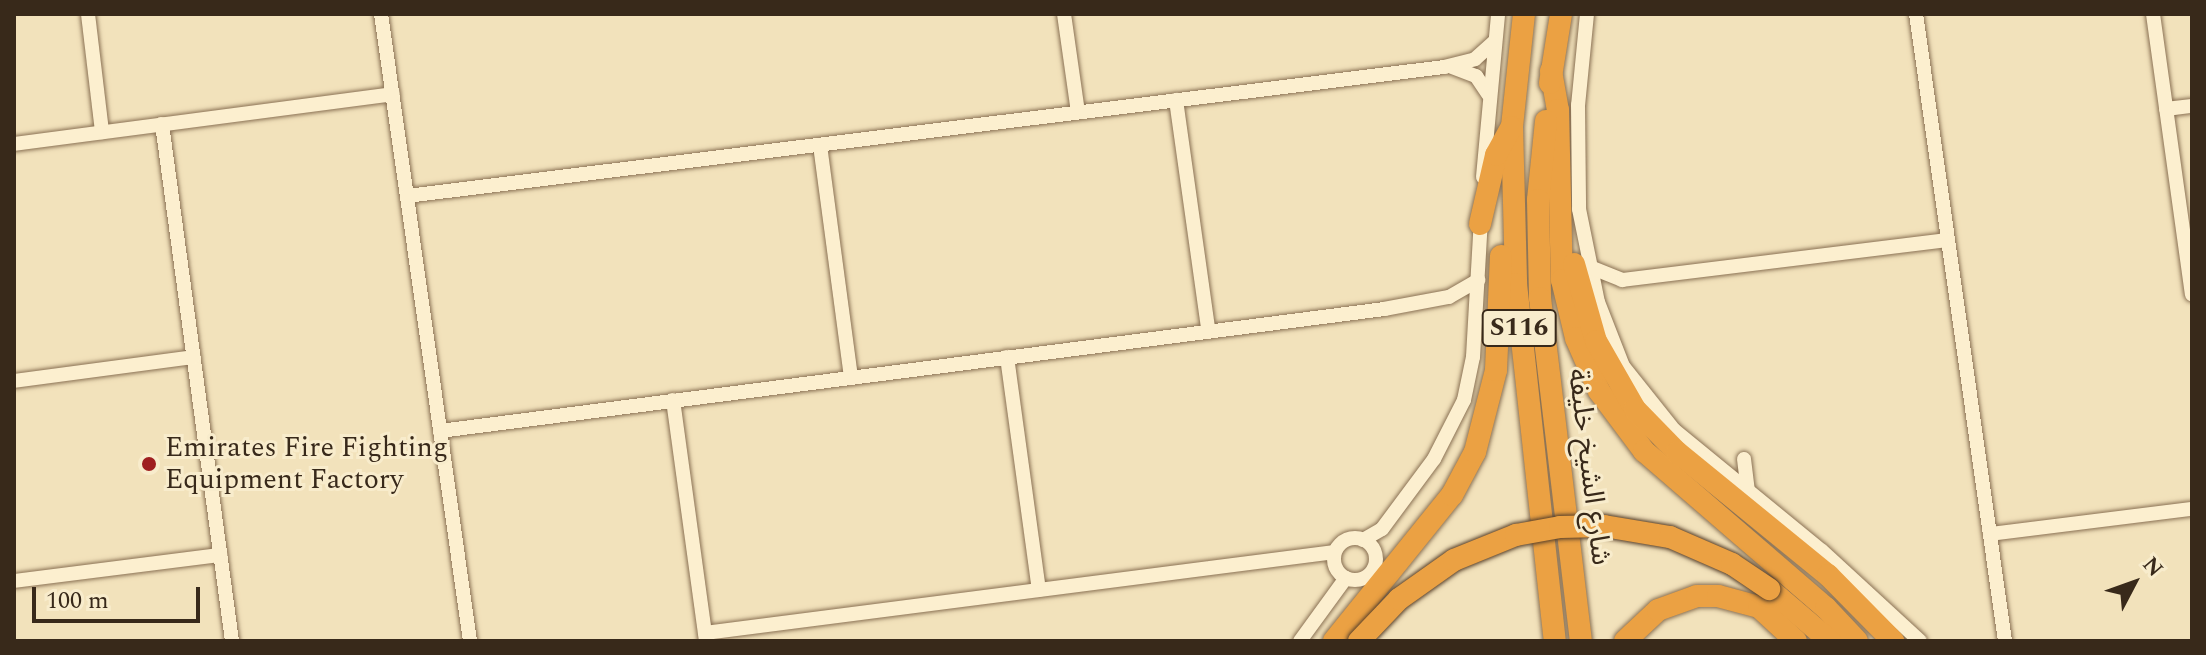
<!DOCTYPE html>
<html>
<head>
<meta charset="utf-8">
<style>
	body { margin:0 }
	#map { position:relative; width:2206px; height:655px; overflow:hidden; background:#f2e2bb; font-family:Spectral,"Noto Sans Arabic",serif }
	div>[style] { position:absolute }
	.roads { filter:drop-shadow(0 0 2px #8a7154) drop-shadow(0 0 2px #8a7154) }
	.minor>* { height:14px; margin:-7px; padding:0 7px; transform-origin:7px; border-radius:7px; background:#fcefcf }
	.minor>.ring { margin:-7px; padding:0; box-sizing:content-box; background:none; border:14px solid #fcefcf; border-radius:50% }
	.highway>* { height:22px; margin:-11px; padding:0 11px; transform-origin:11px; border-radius:11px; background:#eba143 }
	.bridges { filter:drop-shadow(0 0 2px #573f29) drop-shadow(0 0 2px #573f29) }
	.highway-bridge>* { height:22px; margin:-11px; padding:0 11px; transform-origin:11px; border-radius:11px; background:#eba143 }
	.dots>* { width:22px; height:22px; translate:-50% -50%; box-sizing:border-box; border:4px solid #f8eccc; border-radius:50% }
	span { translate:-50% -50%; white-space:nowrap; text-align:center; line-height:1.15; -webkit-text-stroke:6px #f8eccc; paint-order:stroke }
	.shield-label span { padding:2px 6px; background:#f8eccc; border:2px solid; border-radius:6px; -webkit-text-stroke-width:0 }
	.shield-label { font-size:26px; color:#38291a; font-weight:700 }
	.poi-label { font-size:28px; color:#38291a }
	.left { translate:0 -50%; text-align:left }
	.street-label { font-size:28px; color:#38291a }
	.frame { position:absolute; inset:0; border:16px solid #38291a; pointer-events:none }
	.north { position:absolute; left:2094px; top:543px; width:80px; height:80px; -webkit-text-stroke:6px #f8eccc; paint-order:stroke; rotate:49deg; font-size:22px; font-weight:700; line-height:32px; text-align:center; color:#38291a }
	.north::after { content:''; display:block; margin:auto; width:28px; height:36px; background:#38291a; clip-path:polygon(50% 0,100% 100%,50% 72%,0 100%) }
	.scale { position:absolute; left:32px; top:587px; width:168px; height:36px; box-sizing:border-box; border:4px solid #38291a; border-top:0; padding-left:10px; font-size:24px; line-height:28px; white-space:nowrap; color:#38291a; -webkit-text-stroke:6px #f8eccc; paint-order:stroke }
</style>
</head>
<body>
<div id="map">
	<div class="roads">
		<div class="minor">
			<div style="left:88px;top:14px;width:119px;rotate:83.2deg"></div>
			<div style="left:381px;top:14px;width:633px;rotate:81.92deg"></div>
			<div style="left:1064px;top:14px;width:99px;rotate:81.9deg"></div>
			<div style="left:1587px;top:14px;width:91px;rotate:95.6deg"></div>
			<div style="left:1578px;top:105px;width:104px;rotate:89.4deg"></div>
			<div style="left:1579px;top:209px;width:95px;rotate:78.5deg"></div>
			<div style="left:1598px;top:302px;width:69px;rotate:68.7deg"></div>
			<div style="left:1623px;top:366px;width:82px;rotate:51.4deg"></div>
			<div style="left:1674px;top:430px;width:191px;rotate:39.3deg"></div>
			<div style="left:1822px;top:551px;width:133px;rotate:42.6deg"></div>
			<div style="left:1916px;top:14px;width:633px;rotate:81.92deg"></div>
			<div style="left:2153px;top:14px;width:283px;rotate:82.1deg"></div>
			<div style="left:1452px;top:67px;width:26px;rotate:21deg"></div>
			<div style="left:1476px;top:76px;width:22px;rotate:56deg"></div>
			<div style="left:1176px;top:100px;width:231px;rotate:82deg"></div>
			<div style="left:2166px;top:109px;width:26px;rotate:-7deg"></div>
			<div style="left:162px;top:124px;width:522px;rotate:82.29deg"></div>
			<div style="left:14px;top:144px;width:382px;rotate:-7.5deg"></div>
			<div style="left:820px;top:145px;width:235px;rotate:82.4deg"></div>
			<div style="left:1483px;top:177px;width:164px;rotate:-84.7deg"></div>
			<div style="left:407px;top:196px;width:1045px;rotate:-7.09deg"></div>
			<div style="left:1444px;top:67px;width:32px;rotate:-14deg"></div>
			<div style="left:1475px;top:59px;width:27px;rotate:-42deg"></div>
			<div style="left:1590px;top:267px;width:35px;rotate:22deg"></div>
			<div style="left:1622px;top:280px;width:327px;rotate:-7deg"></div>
			<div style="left:1007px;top:357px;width:235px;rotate:82.2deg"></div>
			<div style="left:14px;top:381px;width:181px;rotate:-7.6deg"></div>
			<div style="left:673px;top:400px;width:243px;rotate:82.2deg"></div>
			<div style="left:440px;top:431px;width:952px;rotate:-7.36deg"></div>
			<div style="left:1384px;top:309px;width:66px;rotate:-10.5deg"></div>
			<div style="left:1449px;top:297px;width:34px;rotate:-30deg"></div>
			<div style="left:1744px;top:459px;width:31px;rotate:83deg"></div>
			<div style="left:1990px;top:534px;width:204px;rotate:-7.1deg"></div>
			<div class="ring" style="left:1334px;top:538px;width:28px;height:28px"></div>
			<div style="left:1363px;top:540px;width:22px;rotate:-30deg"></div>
			<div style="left:1382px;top:529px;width:87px;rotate:-53.4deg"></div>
			<div style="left:1434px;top:459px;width:66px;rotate:-63deg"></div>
			<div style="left:1464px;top:400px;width:44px;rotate:-78.2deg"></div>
			<div style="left:1473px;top:357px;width:139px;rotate:-86.7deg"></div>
			<div style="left:14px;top:581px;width:208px;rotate:-7.2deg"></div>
			<div style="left:705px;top:633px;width:635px;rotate:-7.33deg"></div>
			<div style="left:1300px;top:641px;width:78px;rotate:-53.9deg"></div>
		</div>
		<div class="highway">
			<div style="left:1524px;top:14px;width:114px;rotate:96.1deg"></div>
			<div style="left:1512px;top:127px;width:157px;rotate:88.5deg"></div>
			<div style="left:1516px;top:284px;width:359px;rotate:83.8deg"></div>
			<div style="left:1551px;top:71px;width:40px;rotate:80deg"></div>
			<div style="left:1558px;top:110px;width:170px;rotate:88.7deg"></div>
			<div style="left:1562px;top:280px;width:60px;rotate:76.4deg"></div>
			<div style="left:1576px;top:338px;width:58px;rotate:66.5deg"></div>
			<div style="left:1599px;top:391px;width:75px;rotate:53.1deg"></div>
			<div style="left:1644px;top:451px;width:240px;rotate:40.8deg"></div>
			<div style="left:1826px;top:608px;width:45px;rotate:46.8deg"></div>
			<div style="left:1550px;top:83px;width:70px;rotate:-80.9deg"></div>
			<div style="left:1546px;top:121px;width:79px;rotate:95.8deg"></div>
			<div style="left:1538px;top:200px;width:98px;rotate:88.8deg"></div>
			<div style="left:1540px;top:298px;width:345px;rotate:83.2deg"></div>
			<div style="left:1480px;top:224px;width:71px;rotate:-76.9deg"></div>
			<div style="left:1496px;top:155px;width:31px;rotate:-61deg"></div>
			<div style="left:1574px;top:264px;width:80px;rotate:74.1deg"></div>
			<div style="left:1596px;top:341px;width:78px;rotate:60.2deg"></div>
			<div style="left:1635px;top:409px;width:60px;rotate:45.7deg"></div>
			<div style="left:1677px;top:452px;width:195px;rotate:39.2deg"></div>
			<div style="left:1828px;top:575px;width:93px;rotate:45.4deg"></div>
			<div style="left:1769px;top:589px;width:80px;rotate:40.4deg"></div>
			<div style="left:1334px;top:641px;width:188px;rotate:-51.1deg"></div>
			<div style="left:1452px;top:495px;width:49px;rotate:-61.9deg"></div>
			<div style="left:1475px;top:452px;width:85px;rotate:-75.6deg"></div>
			<div style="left:1496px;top:370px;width:114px;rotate:-87.5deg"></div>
			<div style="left:1625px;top:641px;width:45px;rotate:-43.2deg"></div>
			<div style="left:1658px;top:610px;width:41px;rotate:-19.7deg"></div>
			<div style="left:1697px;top:596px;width:21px"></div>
			<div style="left:1718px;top:596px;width:42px;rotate:15deg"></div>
			<div style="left:1759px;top:607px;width:50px;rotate:42.6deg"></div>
		</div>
	</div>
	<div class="bridges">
		<div class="highway-bridge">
			<div style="left:1359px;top:641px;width:58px;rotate:-46.4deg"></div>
			<div style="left:1399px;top:599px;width:67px;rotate:-35.3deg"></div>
			<div style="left:1454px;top:560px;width:67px;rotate:-22deg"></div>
			<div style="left:1516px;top:535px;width:45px;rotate:-10.3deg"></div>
			<div style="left:1560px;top:527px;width:44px;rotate:-1.3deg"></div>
			<div style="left:1604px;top:526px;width:67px;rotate:9.5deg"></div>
			<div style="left:1670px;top:537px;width:68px;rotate:23.5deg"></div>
			<div style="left:1732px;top:564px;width:45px;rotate:34deg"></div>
		</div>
	</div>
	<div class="dots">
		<div style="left:149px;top:464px;background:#9f1e1f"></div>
	</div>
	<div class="shield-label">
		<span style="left:1519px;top:328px">S116</span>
	</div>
	<div class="poi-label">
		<span class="left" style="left:165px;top:464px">Emirates Fire Fighting<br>Equipment Factory</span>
	</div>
	<div class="street-label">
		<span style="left:1589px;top:467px;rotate:83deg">شارع الشيخ خليفة</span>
	</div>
	<div class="frame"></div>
	<div class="north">N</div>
	<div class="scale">100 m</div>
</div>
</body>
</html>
